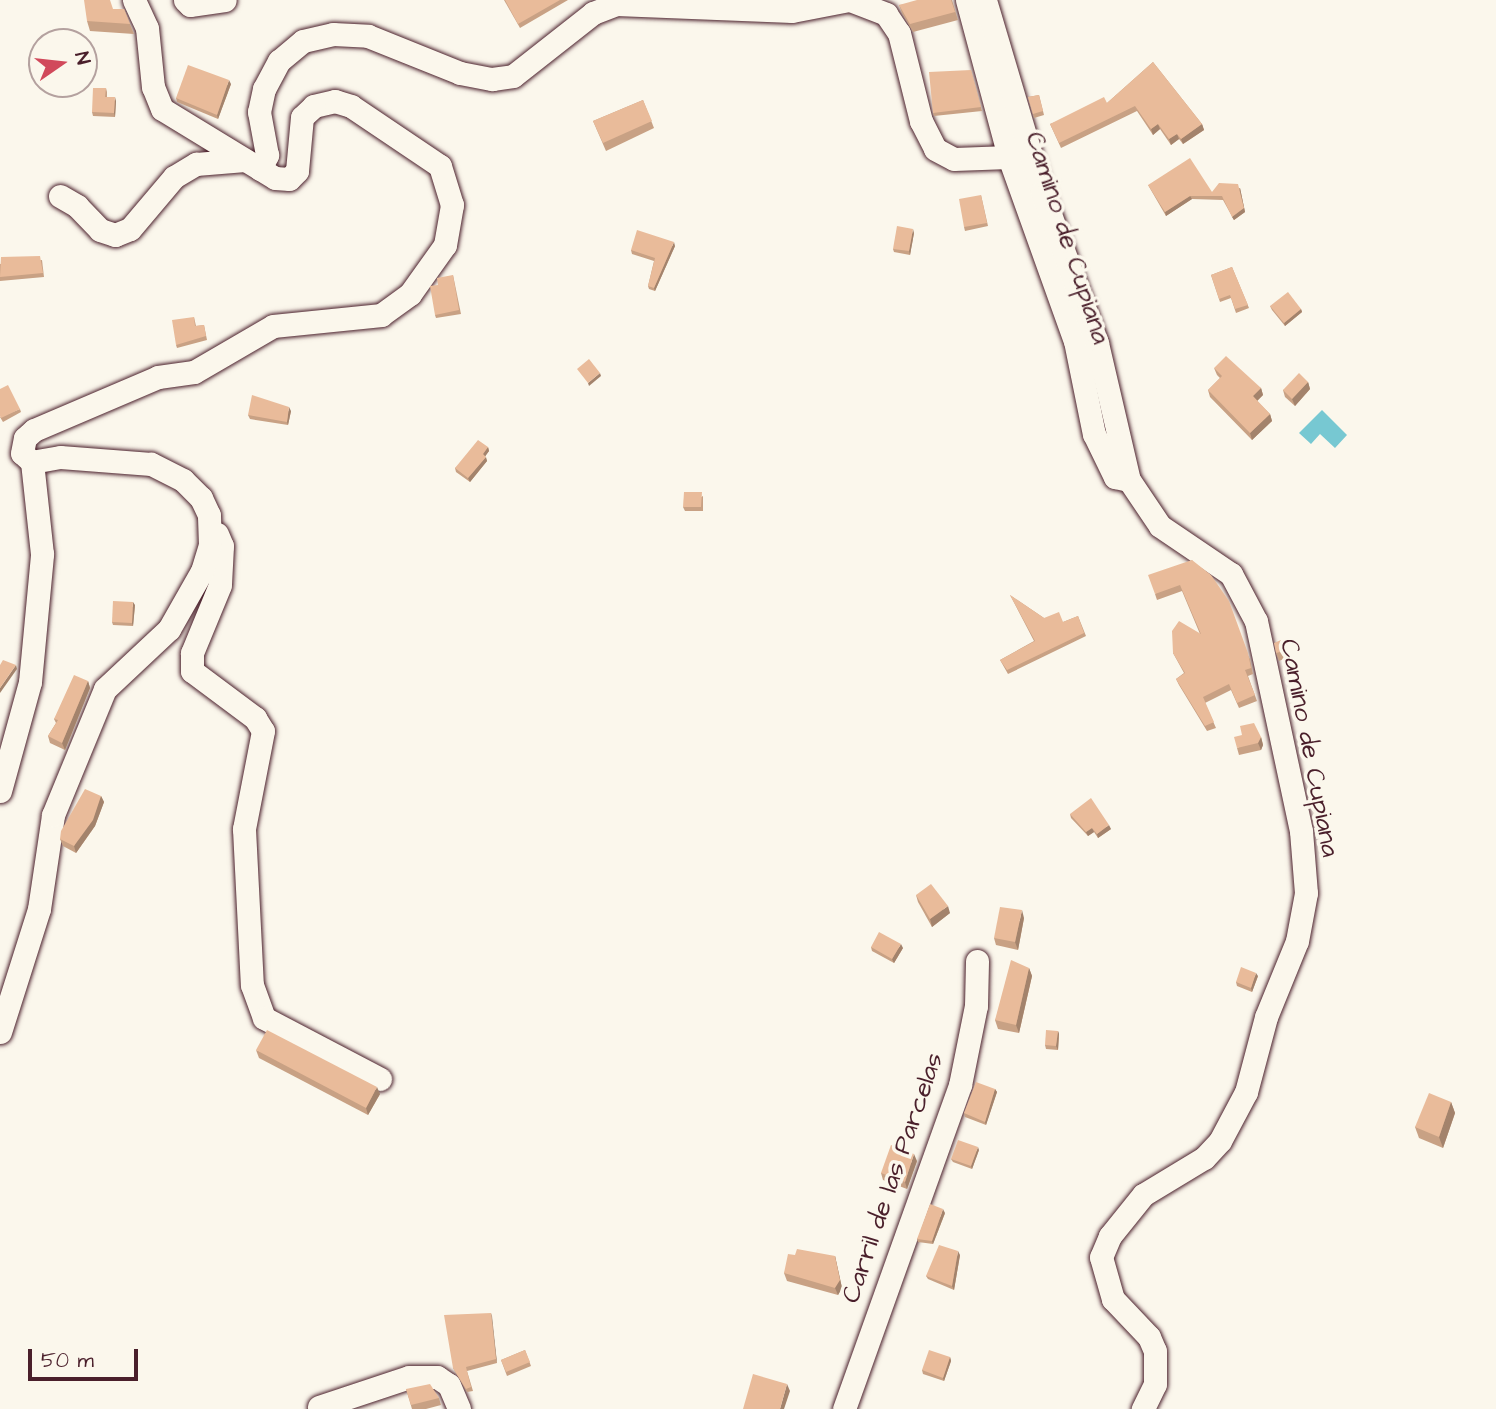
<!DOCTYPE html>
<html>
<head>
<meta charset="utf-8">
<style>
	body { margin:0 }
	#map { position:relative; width:1496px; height:1409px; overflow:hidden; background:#fbf7ec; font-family:"Architects Daughter",sans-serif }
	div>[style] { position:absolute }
	.water>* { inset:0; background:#77c8d2 }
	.roads { filter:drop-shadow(0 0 2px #4a1f2b) drop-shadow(0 0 2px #4a1f2b) }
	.minor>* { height:23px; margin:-11.5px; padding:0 11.5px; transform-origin:11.5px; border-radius:11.5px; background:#fbf7ec }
	.wall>* { inset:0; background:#c8a184 }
	.shaded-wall>* { inset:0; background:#a3836c }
	.building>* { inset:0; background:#e9bb9a }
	span { translate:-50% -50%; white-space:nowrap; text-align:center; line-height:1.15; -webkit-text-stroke:7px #fbf7ec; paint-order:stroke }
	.street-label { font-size:26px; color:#4a1f2b }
	.north { position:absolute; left:28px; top:28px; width:70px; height:70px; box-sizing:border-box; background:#fbf7ec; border:2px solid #b4a19f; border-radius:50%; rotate:76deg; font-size:19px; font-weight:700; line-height:28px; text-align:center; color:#4a1f2b }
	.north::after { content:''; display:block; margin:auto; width:24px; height:32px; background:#d1495b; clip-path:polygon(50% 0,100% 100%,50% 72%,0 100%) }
	.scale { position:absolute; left:28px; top:1349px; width:110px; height:32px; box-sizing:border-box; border:4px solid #4a1f2b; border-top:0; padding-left:9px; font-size:21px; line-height:24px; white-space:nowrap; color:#4a1f2b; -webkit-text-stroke:5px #fbf7ec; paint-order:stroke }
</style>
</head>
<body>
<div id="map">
	<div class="water">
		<div style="clip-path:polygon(1322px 410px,1347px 435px,1335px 448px,1320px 434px,1311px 444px,1299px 433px)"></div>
	</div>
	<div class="roads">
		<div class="minor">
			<div style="left:185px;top:0;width:7px;rotate:45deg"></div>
			<div style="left:190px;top:5px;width:35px;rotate:-8deg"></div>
			<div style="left:850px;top:0;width:39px;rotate:21deg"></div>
			<div style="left:886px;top:14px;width:23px;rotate:56deg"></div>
			<div style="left:899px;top:33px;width:91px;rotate:76deg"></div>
			<div style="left:921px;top:121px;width:31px;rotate:63deg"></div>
			<div style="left:935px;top:149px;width:21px;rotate:28deg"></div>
			<div style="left:954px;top:159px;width:55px;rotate:-2.1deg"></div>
			<div style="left:967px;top:0;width:163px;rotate:75deg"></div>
			<div style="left:1009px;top:157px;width:195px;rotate:70.3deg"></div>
			<div style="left:1075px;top:341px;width:95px;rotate:78.5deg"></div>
			<div style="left:1094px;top:434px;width:48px;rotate:64deg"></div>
			<div style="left:1115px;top:477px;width:14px;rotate:12deg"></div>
			<div style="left:985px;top:0;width:200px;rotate:73.5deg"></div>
			<div style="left:1042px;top:192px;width:161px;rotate:70deg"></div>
			<div style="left:1097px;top:343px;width:141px;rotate:76.9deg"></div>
			<div style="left:1129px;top:480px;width:55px;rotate:56deg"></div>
			<div style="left:1160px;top:526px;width:86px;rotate:34.1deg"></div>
			<div style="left:1231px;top:574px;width:53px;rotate:62deg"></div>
			<div style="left:1256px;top:621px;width:215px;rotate:77.9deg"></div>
			<div style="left:1301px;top:831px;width:62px;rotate:85.4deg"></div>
			<div style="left:1306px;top:893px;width:49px;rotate:100.6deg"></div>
			<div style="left:1297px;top:941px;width:82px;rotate:112.2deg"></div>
			<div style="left:1266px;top:1017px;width:78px;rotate:104.9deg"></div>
			<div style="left:1246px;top:1092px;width:55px;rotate:118deg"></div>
			<div style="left:1220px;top:1141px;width:23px;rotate:133deg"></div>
			<div style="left:1204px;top:1158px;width:71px;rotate:148.8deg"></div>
			<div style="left:1143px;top:1195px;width:53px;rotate:128.8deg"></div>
			<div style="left:1110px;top:1236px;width:23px;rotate:113deg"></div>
			<div style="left:1101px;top:1257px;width:44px;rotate:74.1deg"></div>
			<div style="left:1113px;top:1299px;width:52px;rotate:46.5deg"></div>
			<div style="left:1149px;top:1337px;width:15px;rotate:67deg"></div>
			<div style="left:1155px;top:1351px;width:33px;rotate:90deg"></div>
			<div style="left:1155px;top:1384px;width:28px;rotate:116deg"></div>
			<div style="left:260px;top:169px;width:16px;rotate:-63deg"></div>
			<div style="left:267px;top:155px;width:44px;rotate:-100.5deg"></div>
			<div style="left:259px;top:112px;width:24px;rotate:-78deg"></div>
			<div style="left:264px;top:89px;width:32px;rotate:-62deg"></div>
			<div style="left:279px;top:61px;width:31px;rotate:-40deg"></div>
			<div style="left:303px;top:41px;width:31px;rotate:-13deg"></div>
			<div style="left:333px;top:34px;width:35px;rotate:3deg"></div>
			<div style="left:368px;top:36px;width:99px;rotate:21.9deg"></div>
			<div style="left:460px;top:73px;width:33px;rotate:11deg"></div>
			<div style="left:492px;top:79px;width:21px;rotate:-8deg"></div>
			<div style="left:513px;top:76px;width:102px;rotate:-38.2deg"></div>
			<div style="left:593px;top:13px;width:25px;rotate:-21deg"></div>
			<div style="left:616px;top:4px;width:176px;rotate:2.3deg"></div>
			<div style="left:792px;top:11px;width:58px;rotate:-10.9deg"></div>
			<div style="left:60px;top:196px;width:20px;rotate:30deg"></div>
			<div style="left:77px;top:206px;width:33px;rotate:46deg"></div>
			<div style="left:100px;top:230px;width:16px;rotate:18deg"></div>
			<div style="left:115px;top:235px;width:16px;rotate:-22deg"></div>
			<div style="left:130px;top:229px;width:68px;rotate:-49.8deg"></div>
			<div style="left:174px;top:177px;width:26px;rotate:-31deg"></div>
			<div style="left:196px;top:164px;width:49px;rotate:-4.7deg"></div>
			<div style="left:32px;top:462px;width:13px;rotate:-138deg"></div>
			<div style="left:22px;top:453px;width:15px;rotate:-79deg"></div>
			<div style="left:25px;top:438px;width:12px;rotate:-42deg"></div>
			<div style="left:34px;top:430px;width:135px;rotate:-23.1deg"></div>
			<div style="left:158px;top:377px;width:36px;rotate:-8deg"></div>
			<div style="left:194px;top:372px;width:91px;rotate:-30.2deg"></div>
			<div style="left:273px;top:326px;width:109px;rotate:-5.8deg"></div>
			<div style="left:381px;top:315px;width:36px;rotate:-36deg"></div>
			<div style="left:410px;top:294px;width:60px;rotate:-54.5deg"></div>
			<div style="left:445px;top:245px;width:41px;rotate:-80.1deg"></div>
			<div style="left:452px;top:205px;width:41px;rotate:-107.1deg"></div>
			<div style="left:440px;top:166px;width:107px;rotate:-146deg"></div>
			<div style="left:351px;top:106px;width:17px;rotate:-163deg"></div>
			<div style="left:335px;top:101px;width:22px;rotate:167deg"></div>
			<div style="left:314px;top:106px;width:16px;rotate:137deg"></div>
			<div style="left:302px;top:117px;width:54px;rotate:95.3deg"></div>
			<div style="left:297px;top:171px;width:11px;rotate:135deg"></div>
			<div style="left:289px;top:179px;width:14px;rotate:-176deg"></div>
			<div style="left:275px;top:178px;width:132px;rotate:-148.6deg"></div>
			<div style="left:162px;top:109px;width:24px;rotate:-112deg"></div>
			<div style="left:153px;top:87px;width:59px;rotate:-95.8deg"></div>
			<div style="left:147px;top:28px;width:31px;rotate:-115deg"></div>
			<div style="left:217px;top:534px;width:13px;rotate:67deg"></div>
			<div style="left:222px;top:546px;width:39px;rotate:93deg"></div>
			<div style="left:220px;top:585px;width:74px;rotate:112.4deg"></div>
			<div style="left:192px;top:653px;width:18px;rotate:90deg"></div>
			<div style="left:192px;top:671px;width:79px;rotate:36.7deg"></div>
			<div style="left:255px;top:718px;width:15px;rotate:58deg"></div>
			<div style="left:263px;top:731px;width:100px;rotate:101deg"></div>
			<div style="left:244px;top:829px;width:156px;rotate:87.1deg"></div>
			<div style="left:252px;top:985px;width:35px;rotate:70deg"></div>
			<div style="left:264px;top:1018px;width:131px;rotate:27.7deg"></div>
			<div style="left:0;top:791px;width:113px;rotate:-74.6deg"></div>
			<div style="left:30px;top:682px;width:129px;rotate:-84.6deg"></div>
			<div style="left:42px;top:554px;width:93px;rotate:-96.2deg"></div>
			<div style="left:0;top:1032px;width:129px;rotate:-72.4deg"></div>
			<div style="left:39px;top:909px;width:95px;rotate:-81.5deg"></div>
			<div style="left:53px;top:815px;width:136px;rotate:-67.6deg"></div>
			<div style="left:105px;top:689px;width:88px;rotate:-43.2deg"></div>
			<div style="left:169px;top:629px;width:67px;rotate:-60.4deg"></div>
			<div style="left:202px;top:571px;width:27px;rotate:-73deg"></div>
			<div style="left:210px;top:545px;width:30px;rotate:-92deg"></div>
			<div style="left:209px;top:515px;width:19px;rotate:-115deg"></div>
			<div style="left:201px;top:498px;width:25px;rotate:-135deg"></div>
			<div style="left:183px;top:480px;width:36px;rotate:-153deg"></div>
			<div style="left:151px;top:464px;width:91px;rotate:-175.6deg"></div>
			<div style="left:60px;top:457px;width:28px;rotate:170deg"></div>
			<div style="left:319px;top:1407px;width:95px;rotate:-18.4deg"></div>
			<div style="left:409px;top:1377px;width:28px"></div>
			<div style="left:437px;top:1377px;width:14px;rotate:34deg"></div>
			<div style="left:449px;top:1385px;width:26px;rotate:67deg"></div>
			<div style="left:844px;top:1409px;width:344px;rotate:-70.3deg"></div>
			<div style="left:960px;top:1085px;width:81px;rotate:-78.6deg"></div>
			<div style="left:976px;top:1006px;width:45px;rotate:-88.7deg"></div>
		</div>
	</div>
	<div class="wall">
		<div style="clip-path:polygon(504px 0,568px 0,520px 28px)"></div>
		<div style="clip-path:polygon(952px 0,958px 20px,913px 32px,902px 13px,899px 5px)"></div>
		<div style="clip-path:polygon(114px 9px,124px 9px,134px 34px,90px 31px,87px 21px)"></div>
		<div style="clip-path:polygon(1153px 62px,1202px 124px,1204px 130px,1183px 144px,1179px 139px,1171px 145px,1160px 129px,1153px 135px,1137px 111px,1061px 148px,1050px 124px,1107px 103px)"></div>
		<div style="clip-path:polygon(971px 70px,982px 111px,934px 116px,933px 113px)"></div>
		<div style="clip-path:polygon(231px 84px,218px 119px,177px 102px,176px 98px)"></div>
		<div style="clip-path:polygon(106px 88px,107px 92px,107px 97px,116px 101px,115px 117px,93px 116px,92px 112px)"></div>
		<div style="clip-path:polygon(1039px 95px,1044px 115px,1034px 118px,1028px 97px)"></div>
		<div style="clip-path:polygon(643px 100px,654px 128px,606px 151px,593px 121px)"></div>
		<div style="clip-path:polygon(1148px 185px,1212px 192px,1240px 188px,1245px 212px,1234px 220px,1223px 200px,1192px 199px,1166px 216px)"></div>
		<div style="clip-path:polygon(981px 195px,988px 226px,965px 231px,964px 227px)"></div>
		<div style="clip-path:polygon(914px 233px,910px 255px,894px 252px,893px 249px)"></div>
		<div style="clip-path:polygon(675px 246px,655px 291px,649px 289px,648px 286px,654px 261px,632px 254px,631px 250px)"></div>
		<div style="clip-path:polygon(42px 260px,44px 277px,0 281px,0 264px)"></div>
		<div style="clip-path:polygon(1232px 267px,1249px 308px,1236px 313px,1231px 298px,1220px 302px,1211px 275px)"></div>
		<div style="clip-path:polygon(453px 275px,461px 314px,436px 318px,435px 315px,438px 285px)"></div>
		<div style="clip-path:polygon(1270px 306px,1301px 309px,1302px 312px,1285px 326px,1272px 310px)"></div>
		<div style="clip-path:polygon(194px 317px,196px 326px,204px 325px,207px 340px,177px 348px,176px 345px)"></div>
		<div style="clip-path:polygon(1214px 368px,1261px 388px,1263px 395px,1257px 401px,1270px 414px,1272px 421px,1252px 440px,1210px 397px,1208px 390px,1220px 378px,1217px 375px)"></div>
		<div style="clip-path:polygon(1308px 382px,1310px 389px,1295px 406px,1285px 397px,1283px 390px)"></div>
		<div style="clip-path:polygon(20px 409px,21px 412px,3px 422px,0 417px)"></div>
		<div style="clip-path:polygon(291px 411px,288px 425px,250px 419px,248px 415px)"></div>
		<div style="clip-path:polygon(488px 447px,489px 451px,485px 456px,487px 461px,470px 482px,456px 472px,455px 468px)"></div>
		<div style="clip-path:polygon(703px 496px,703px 511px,685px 511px,683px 507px)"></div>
		<div style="clip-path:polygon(1192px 560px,1250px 659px,1253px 674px,1248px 676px,1257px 701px,1239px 708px,1231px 690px,1205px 703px,1216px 728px,1207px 731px,1179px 685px,1176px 679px,1184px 673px,1173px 653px,1200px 634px,1182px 591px,1157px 600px,1155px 594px)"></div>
		<div style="clip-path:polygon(1010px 595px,1044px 618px,1063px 622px,1078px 616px,1086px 636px,1008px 674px,1000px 660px,1034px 641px)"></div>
		<div style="clip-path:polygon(135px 605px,133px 626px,113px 625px,112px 622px)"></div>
		<div style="clip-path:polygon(1283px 647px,1286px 658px,1279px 661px,1276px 653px)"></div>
		<div style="clip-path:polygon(88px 681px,90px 688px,65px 750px,50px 743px,48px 736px,56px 723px,54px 719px)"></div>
		<div style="clip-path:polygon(1261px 737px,1263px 745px,1261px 750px,1239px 755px,1237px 748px)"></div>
		<div style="clip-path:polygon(101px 796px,104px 802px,95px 826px,76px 853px,63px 846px,60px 839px)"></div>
		<div style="clip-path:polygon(1070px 814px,1111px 829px,1098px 838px,1094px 832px,1088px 836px,1071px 818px)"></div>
		<div style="clip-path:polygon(916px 895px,950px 913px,932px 927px,918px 902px)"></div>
		<div style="clip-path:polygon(1024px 918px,1018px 950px,996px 945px,994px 938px)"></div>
		<div style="clip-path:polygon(871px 947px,903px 948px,894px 963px,872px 951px)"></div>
		<div style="clip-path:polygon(1029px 968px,1032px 976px,1019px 1033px,998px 1029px,995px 1020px)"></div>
		<div style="clip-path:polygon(1258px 976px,1252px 992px,1237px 986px,1236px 982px)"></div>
		<div style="clip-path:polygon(1058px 1031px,1059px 1034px,1058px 1050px,1046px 1049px,1045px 1045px)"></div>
		<div style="clip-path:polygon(256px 1050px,380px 1094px,368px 1115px,259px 1058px)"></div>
		<div style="clip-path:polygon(995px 1089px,997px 1092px,986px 1125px,965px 1117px,964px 1113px)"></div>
		<div style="clip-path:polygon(1451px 1102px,1455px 1113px,1443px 1148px,1419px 1138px,1415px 1127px)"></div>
		<div style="clip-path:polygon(979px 1150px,972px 1169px,953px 1162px,951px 1159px)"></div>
		<div style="clip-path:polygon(917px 1161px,907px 1189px,883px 1180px,881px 1173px)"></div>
		<div style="clip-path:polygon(945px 1213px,933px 1244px,918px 1242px,917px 1239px)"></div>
		<div style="clip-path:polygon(795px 1255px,835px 1256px,842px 1288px,838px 1295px,787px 1281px,784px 1273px)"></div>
		<div style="clip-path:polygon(960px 1255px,954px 1290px,928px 1279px,926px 1276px)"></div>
		<div style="clip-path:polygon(491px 1313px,497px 1363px,467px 1371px,473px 1391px,467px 1392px,453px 1368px)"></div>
		<div style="clip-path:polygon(525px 1350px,531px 1366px,507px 1376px,501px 1360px)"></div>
		<div style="clip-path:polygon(950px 1357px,951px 1361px,944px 1381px,923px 1374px,922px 1370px)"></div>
		<div style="clip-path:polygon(406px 1389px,439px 1398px,441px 1405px,426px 1409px,412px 1409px)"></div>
	</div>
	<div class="shaded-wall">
		<div style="clip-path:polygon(229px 80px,231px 84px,218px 119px,217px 115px)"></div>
		<div style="clip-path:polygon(115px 97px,116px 101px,115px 117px,114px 113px)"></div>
		<div style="clip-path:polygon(1158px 124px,1160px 129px,1153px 135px,1151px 129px)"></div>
		<div style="clip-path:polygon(1202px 124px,1204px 130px,1183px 144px,1181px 139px)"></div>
		<div style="clip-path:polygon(1177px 134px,1179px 139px,1171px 145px,1169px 139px)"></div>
		<div style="clip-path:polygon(1240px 188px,1245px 212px,1234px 220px,1232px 217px)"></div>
		<div style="clip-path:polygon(1190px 196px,1192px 199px,1166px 216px,1165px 212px)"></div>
		<div style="clip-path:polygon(913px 229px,914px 233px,910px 255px,909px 251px)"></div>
		<div style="clip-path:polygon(674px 242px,675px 246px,655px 291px,654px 288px)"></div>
		<div style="clip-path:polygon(1301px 309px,1302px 312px,1285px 326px,1284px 323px)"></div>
		<div style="clip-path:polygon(600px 373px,601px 376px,589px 386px,588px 383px)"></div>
		<div style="clip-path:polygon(1308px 382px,1310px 389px,1295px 406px,1292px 399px)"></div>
		<div style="clip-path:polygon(1261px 388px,1263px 395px,1255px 403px,1253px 396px)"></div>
		<div style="clip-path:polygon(289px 407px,291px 411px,288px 425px,287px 422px)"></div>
		<div style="clip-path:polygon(1270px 414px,1272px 421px,1252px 440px,1250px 433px)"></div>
		<div style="clip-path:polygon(488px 447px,489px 451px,484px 458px,483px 454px)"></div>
		<div style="clip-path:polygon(486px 457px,487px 461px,470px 482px,468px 478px)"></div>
		<div style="clip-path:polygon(133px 602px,135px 605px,133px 626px,132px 623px)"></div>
		<div style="clip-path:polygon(16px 665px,17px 669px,0 693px,0 688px)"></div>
		<div style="clip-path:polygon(88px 681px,90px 688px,65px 750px,62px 743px)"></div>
		<div style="clip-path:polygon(1261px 737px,1263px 745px,1261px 750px,1258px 743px)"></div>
		<div style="clip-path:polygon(101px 796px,104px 802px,95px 826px,76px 853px,74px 846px)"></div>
		<div style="clip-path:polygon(1109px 825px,1111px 829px,1098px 838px,1097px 834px)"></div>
		<div style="clip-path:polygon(1092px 828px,1094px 832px,1088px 836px,1086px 832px)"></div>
		<div style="clip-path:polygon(948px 906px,950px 913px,932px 927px,930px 919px)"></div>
		<div style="clip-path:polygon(1022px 910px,1024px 918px,1018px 950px,1015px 942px)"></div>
		<div style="clip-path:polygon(901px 944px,903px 948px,894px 963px,892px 959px)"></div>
		<div style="clip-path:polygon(1029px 968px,1032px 976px,1019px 1033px,1016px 1025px)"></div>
		<div style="clip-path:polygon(1256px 973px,1258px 976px,1252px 992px,1251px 988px)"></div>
		<div style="clip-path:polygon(1058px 1031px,1059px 1034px,1058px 1050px,1056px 1046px)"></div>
		<div style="clip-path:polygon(377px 1087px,380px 1094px,368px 1115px,366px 1108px)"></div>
		<div style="clip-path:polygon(995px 1089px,997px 1092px,986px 1125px,985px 1122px)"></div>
		<div style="clip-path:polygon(1451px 1102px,1455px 1113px,1443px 1148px,1439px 1137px)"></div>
		<div style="clip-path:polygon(978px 1147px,979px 1150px,972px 1169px,971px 1166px)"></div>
		<div style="clip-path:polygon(914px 1154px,917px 1161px,907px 1189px,905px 1182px)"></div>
		<div style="clip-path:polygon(943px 1209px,945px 1213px,933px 1244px,932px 1241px)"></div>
		<div style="clip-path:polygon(958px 1251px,960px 1255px,954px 1290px,952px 1286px)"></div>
		<div style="clip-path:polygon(835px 1256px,842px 1288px,838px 1295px,835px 1288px)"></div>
		<div style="clip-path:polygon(491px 1313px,492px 1316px,497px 1363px,496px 1359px)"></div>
		<div style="clip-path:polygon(950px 1357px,951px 1361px,944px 1381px,943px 1378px)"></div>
		<div style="clip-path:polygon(787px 1384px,790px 1391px,784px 1409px,780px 1409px)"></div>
	</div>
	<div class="building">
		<div style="clip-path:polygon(84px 0,110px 0,113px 9px,124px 9px,130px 24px,87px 21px)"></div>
		<div style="clip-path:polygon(505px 0,560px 0,518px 24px)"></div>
		<div style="clip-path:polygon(917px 0,951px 0,955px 12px,910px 24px,899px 5px)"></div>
		<div style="clip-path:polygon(1153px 62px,1202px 124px,1181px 139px,1177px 134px,1169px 139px,1158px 124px,1151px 129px,1135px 106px,1059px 143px,1050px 124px,1104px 97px,1107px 103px)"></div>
		<div style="clip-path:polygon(188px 65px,229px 80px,217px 115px,176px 98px)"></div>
		<div style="clip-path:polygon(971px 70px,981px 107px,933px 113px,929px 72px)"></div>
		<div style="clip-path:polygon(93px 88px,106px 88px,105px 97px,115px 97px,114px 113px,92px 112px)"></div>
		<div style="clip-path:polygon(1039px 95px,1043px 111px,1033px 114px,1028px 97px)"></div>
		<div style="clip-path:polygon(643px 100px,652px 121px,603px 143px,593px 121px)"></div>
		<div style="clip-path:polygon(1190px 158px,1212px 192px,1219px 183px,1238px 184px,1244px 208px,1232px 217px,1222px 196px,1190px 196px,1165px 212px,1148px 185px)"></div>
		<div style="clip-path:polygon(981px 195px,987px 223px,964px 227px,959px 199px)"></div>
		<div style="clip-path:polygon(897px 226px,913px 229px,909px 251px,893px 249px)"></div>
		<div style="clip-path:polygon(637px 230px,674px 242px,654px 288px,648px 286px,655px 258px,631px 250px)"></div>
		<div style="clip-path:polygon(40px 256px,43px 273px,0 277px,1px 257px)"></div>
		<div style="clip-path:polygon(1232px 267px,1248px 305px,1235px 309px,1230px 295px,1219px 299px,1211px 275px)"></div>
		<div style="clip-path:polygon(453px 275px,459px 310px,435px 315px,430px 286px,438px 285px,437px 278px)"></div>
		<div style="clip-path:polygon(1288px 292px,1301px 309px,1284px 323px,1270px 306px)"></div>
		<div style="clip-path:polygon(194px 317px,195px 326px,204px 325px,206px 336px,176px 345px,172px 320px)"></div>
		<div style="clip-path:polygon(1226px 356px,1261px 388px,1253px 396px,1270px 414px,1250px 433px,1208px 390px,1222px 376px,1214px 368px)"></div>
		<div style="clip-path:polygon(589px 359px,600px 373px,588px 383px,577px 369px)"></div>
		<div style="clip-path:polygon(1299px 373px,1308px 382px,1292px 399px,1283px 390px)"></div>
		<div style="clip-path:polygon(8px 385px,20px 409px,1px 418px,0 416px,0 389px)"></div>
		<div style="clip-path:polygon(252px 395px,289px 407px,287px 422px,248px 415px)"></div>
		<div style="clip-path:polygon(478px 440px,488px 447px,483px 454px,486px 457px,468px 478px,455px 468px)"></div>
		<div style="clip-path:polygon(684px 492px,702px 492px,701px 507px,683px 507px)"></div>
		<div style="clip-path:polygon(1192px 560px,1211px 575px,1229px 601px,1248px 653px,1251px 668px,1245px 670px,1255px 695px,1237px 703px,1229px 684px,1203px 697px,1214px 722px,1205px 726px,1176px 679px,1185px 673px,1173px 653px,1172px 631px,1179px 621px,1201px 634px,1180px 585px,1155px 594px,1148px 575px)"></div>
		<div style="clip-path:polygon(1010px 595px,1044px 618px,1059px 612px,1063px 622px,1078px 616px,1084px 633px,1007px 670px,1000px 660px,1035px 641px)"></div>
		<div style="clip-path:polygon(113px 601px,133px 602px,132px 623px,112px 622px)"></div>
		<div style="clip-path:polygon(1281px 640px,1284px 651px,1276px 653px,1274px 643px)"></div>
		<div style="clip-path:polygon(3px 660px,16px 665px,0 688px,0 665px)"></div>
		<div style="clip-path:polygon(74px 675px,88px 681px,62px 743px,48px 736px,58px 720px,54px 719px)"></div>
		<div style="clip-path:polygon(1254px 723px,1261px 737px,1258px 743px,1237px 748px,1234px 737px,1242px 735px,1240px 726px)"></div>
		<div style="clip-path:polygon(85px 789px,101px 796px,93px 820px,74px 846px,60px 839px,61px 831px)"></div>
		<div style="clip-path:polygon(1091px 798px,1109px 825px,1097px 834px,1092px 828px,1086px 832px,1070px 814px)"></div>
		<div style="clip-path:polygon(931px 884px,948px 906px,930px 919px,916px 895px)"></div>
		<div style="clip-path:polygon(1000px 907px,1022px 910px,1015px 942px,994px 938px)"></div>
		<div style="clip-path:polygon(879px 932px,901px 944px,892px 959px,871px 947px)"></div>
		<div style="clip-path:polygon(1011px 960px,1029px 968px,1016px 1025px,995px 1020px)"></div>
		<div style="clip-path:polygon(1241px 967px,1256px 973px,1251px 988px,1236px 982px)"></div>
		<div style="clip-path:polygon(267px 1030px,377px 1087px,366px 1108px,256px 1050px)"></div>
		<div style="clip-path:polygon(1046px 1030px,1058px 1031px,1056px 1046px,1045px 1045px)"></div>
		<div style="clip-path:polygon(976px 1082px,995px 1089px,985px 1122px,964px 1113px)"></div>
		<div style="clip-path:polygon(1429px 1093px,1451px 1102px,1439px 1137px,1415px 1127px)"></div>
		<div style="clip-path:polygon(958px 1140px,978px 1147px,971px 1166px,951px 1159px)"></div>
		<div style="clip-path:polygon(891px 1145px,914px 1154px,905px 1182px,881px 1173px)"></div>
		<div style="clip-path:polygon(930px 1204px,943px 1209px,932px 1241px,917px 1239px)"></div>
		<div style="clip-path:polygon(939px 1245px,958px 1251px,952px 1286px,926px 1276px)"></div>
		<div style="clip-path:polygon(797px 1249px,835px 1256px,840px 1280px,835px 1288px,784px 1273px,788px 1254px,795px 1255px)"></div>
		<div style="clip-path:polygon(491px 1313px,496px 1359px,466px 1367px,471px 1387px,466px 1389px,453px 1368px,444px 1315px)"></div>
		<div style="clip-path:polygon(525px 1350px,530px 1362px,506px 1372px,501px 1360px)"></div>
		<div style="clip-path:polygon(929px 1350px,950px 1357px,943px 1378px,922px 1370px)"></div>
		<div style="clip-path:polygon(753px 1374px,787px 1384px,780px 1409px,743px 1409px)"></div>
		<div style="clip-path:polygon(430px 1384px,439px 1398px,411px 1405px,406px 1389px)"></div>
	</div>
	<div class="street-label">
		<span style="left:1067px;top:238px;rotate:72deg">Camino de Cupiana</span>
		<span style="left:1309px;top:748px;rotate:79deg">Camino de Cupiana</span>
		<span style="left:893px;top:1178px;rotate:-71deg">Carril de las Parcelas</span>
	</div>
	<div class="north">N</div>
	<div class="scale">50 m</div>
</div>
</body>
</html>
